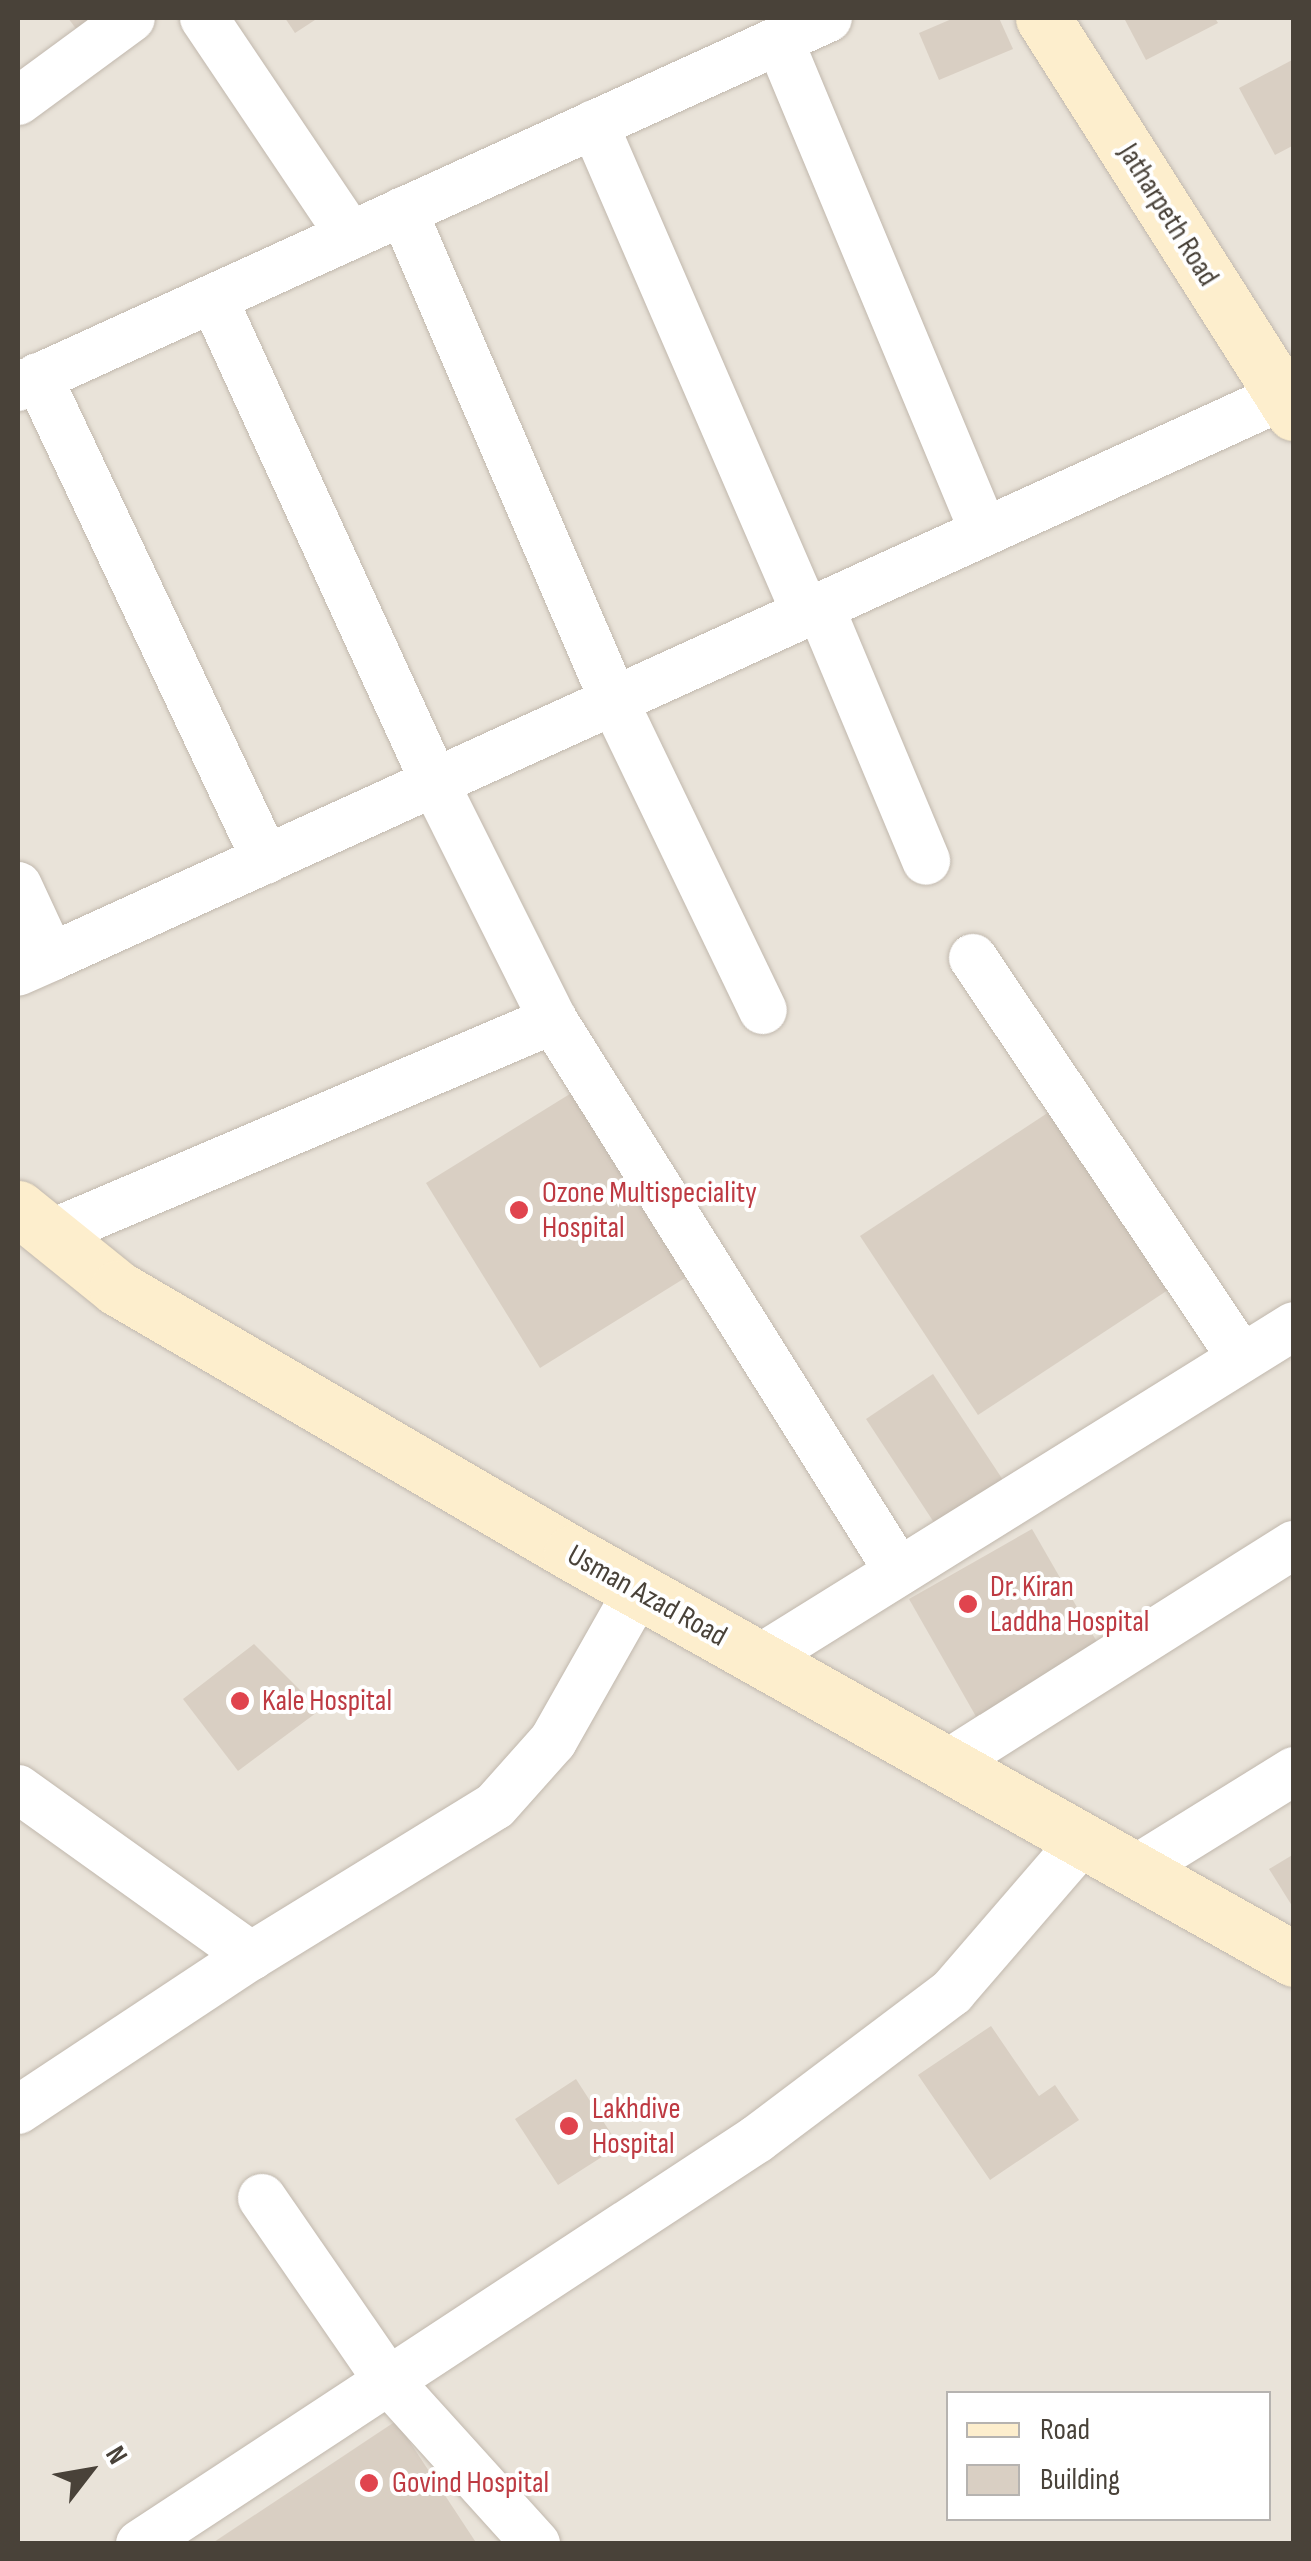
<!DOCTYPE html>
<html>
<head>
<meta charset="utf-8">
<style>
	body { margin:0 }
	#map { position:relative; width:1311px; height:2561px; overflow:hidden; background:#f5f1eb; font-family:"Sofia Sans Condensed",sans-serif }
	div>[style] { position:absolute }
	.residential>* { inset:0; background:#e9e3d9 }
	.building>* { inset:0; background:#d9cfc3 }
	.roads { filter:drop-shadow(0 0 2px #c1b8ad) drop-shadow(0 0 2px #c1b8ad) }
	.street>* { height:48px; margin:-24px; padding:0 24px; transform-origin:24px; border-radius:24px; background:#fff }
	.secondary>* { height:55px; margin:-27.5px; padding:0 27.5px; transform-origin:27.5px; border-radius:27.5px; background:#fdeecd }
	.dots>* { width:28px; height:28px; translate:-50% -50%; box-sizing:border-box; border:5px solid #fff; border-radius:50% }
	span { translate:-50% -50%; white-space:nowrap; text-align:center; line-height:1.15; -webkit-text-stroke:8px #fff; paint-order:stroke }
	.street-label { font-size:30px; color:#494239 }
	.health-label { font-size:30px; color:#be3a42 }
	.left { translate:0 -50%; text-align:left }
	.frame { position:absolute; inset:0; border:20px solid #494239; pointer-events:none }
	.legend { position:absolute; left:946px; top:2391px; width:325px; height:130px; box-sizing:border-box; background:#fff; border:2px solid #b6b3b0; margin:0; padding:12px 18px; list-style:none; font-size:30px; color:#494239 }
	.legend li { display:flex; align-items:center; gap:20px; height:50px }
	.legend b { width:50px; border:2px solid #b6b3b0 }
	.north { position:absolute; left:40px; top:2421px; width:100px; height:100px; -webkit-text-stroke:8px #fff; paint-order:stroke; rotate:59deg; font-size:28px; font-weight:700; line-height:40px; text-align:center; color:#494239 }
	.north::after { content:''; display:block; margin:auto; width:35px; height:45px; background:#494239; clip-path:polygon(50% 0,100% 100%,50% 72%,0 100%) }
</style>
</head>
<body>
<div id="map">
	<div class="residential">
		<div style="clip-path:polygon(evenodd,18px 18px,1293px 18px,1293px 2543px,18px 2543px,18px 18px,948px 2394px,1268px 2394px,1268px 2518px,948px 2518px,948px 2394px)"></div>
	</div>
	<div class="building">
		<div style="clip-path:polygon(68px 18px,102px 18px,80px 34px)"></div>
		<div style="clip-path:polygon(285px 18px,318px 18px,295px 33px)"></div>
		<div style="clip-path:polygon(954px 18px,999px 18px,1013px 49px,939px 80px,919px 33px)"></div>
		<div style="clip-path:polygon(1124px 18px,1215px 18px,1218px 23px,1146px 60px)"></div>
		<div style="clip-path:polygon(1294px 59px,1294px 145px,1275px 155px,1239px 88px)"></div>
		<div style="clip-path:polygon(586px 1084px,701px 1268px,540px 1368px,426px 1183px)"></div>
		<div style="clip-path:polygon(1052px 1110px,1168px 1290px,978px 1415px,860px 1236px)"></div>
		<div style="clip-path:polygon(933px 1374px,1003px 1480px,935px 1524px,866px 1419px)"></div>
		<div style="clip-path:polygon(1032px 1529px,1101px 1649px,978px 1720px,909px 1599px)"></div>
		<div style="clip-path:polygon(254px 1644px,320px 1710px,238px 1771px,183px 1699px)"></div>
		<div style="clip-path:polygon(1294px 1854px,1294px 1909px,1269px 1869px)"></div>
		<div style="clip-path:polygon(991px 2026px,1039px 2096px,1055px 2085px,1079px 2120px,990px 2180px,918px 2075px)"></div>
		<div style="clip-path:polygon(576px 2079px,619px 2146px,558px 2185px,515px 2119px)"></div>
		<div style="clip-path:polygon(396px 2421px,477px 2544px,211px 2544px)"></div>
	</div>
	<div class="roads">
		<div class="street">
			<div style="left:204px;top:18px;width:262px;rotate:56.1deg"></div>
			<div style="left:779px;top:40px;width:533px;rotate:67.38deg"></div>
			<div style="left:18px;top:101px;width:140px;rotate:-36.3deg"></div>
			<div style="left:594px;top:124px;width:534px;rotate:66.6deg"></div>
			<div style="left:403px;top:211px;width:533px;rotate:66.7deg"></div>
			<div style="left:614px;top:701px;width:343px;rotate:64.3deg"></div>
			<div style="left:38px;top:377px;width:534px;rotate:64.73deg"></div>
			<div style="left:18px;top:387px;width:890px;rotate:-24.49deg"></div>
			<div style="left:820px;top:607px;width:275px;rotate:67.3deg"></div>
			<div style="left:18px;top:886px;width:78px;rotate:65.1deg"></div>
			<div style="left:51px;top:957px;width:36px;rotate:156deg"></div>
			<div style="left:51px;top:957px;width:1354px;rotate:-24.48deg"></div>
			<div style="left:973px;top:958px;width:482px;rotate:56.1deg"></div>
			<div style="left:553px;top:1020px;width:651px;rotate:57.92deg"></div>
			<div style="left:50px;top:1234px;width:547px;rotate:-23.05deg"></div>
			<div style="left:553px;top:1020px;width:265px;rotate:-116.5deg"></div>
			<div style="left:435px;top:783px;width:533px;rotate:-114.6deg"></div>
			<div style="left:759px;top:1659px;width:630px;rotate:-31.9deg"></div>
			<div style="left:947px;top:1764px;width:410px;rotate:-32.3deg"></div>
			<div style="left:18px;top:1789px;width:287px;rotate:35.6deg"></div>
			<div style="left:251px;top:1956px;width:286px;rotate:-31.6deg"></div>
			<div style="left:495px;top:1806px;width:87px;rotate:-48.3deg"></div>
			<div style="left:553px;top:1741px;width:172px;rotate:-60.5deg"></div>
			<div style="left:1136px;top:1869px;width:186px;rotate:-31.8deg"></div>
			<div style="left:18px;top:2110px;width:279px;rotate:-33.5deg"></div>
			<div style="left:262px;top:2198px;width:219px;rotate:55.4deg"></div>
			<div style="left:386px;top:2378px;width:224px;rotate:47.9deg"></div>
			<div style="left:140px;top:2544px;width:738px;rotate:-33.28deg"></div>
			<div style="left:757px;top:2139px;width:244px;rotate:-37deg"></div>
			<div style="left:952px;top:1992px;width:201px;rotate:-49.2deg"></div>
		</div>
		<div class="secondary">
			<div style="left:1043px;top:18px;width:468px;rotate:57.6deg"></div>
			<div style="left:18px;top:1208px;width:127px;rotate:38.9deg"></div>
			<div style="left:117px;top:1288px;width:526px;rotate:30.27deg"></div>
			<div style="left:571px;top:1553px;width:829px;rotate:29.32deg"></div>
		</div>
	</div>
	<div class="dots">
		<div style="left:519px;top:1210px;background:#e0444e"></div>
		<div style="left:968px;top:1604px;background:#e0444e"></div>
		<div style="left:240px;top:1701px;background:#e0444e"></div>
		<div style="left:569px;top:2126px;background:#e0444e"></div>
		<div style="left:369px;top:2483px;background:#e0444e"></div>
	</div>
	<div class="street-label">
		<span style="left:1168px;top:215px;rotate:58deg">Jatharpeth Road</span>
		<span style="left:647px;top:1596px;rotate:29deg">Usman Azad Road</span>
	</div>
	<div class="health-label">
		<span class="left" style="left:542px;top:1210px">Ozone Multispeciality<br>Hospital</span>
		<span class="left" style="left:990px;top:1604px">Dr. Kiran<br>Laddha Hospital</span>
		<span class="left" style="left:262px;top:1701px">Kale Hospital</span>
		<span class="left" style="left:592px;top:2126px">Lakhdive<br>Hospital</span>
		<span class="left" style="left:392px;top:2483px">Govind Hospital</span>
	</div>
	<div class="frame"></div>
	<ul class="legend">
	<li><b style="height:12px;background:#fdeecd"></b>Road</li>
	<li><b style="height:28px;background:#d9cfc3"></b>Building</li>
	</ul>
	<div class="north">N</div>
</div>
</body>
</html>
